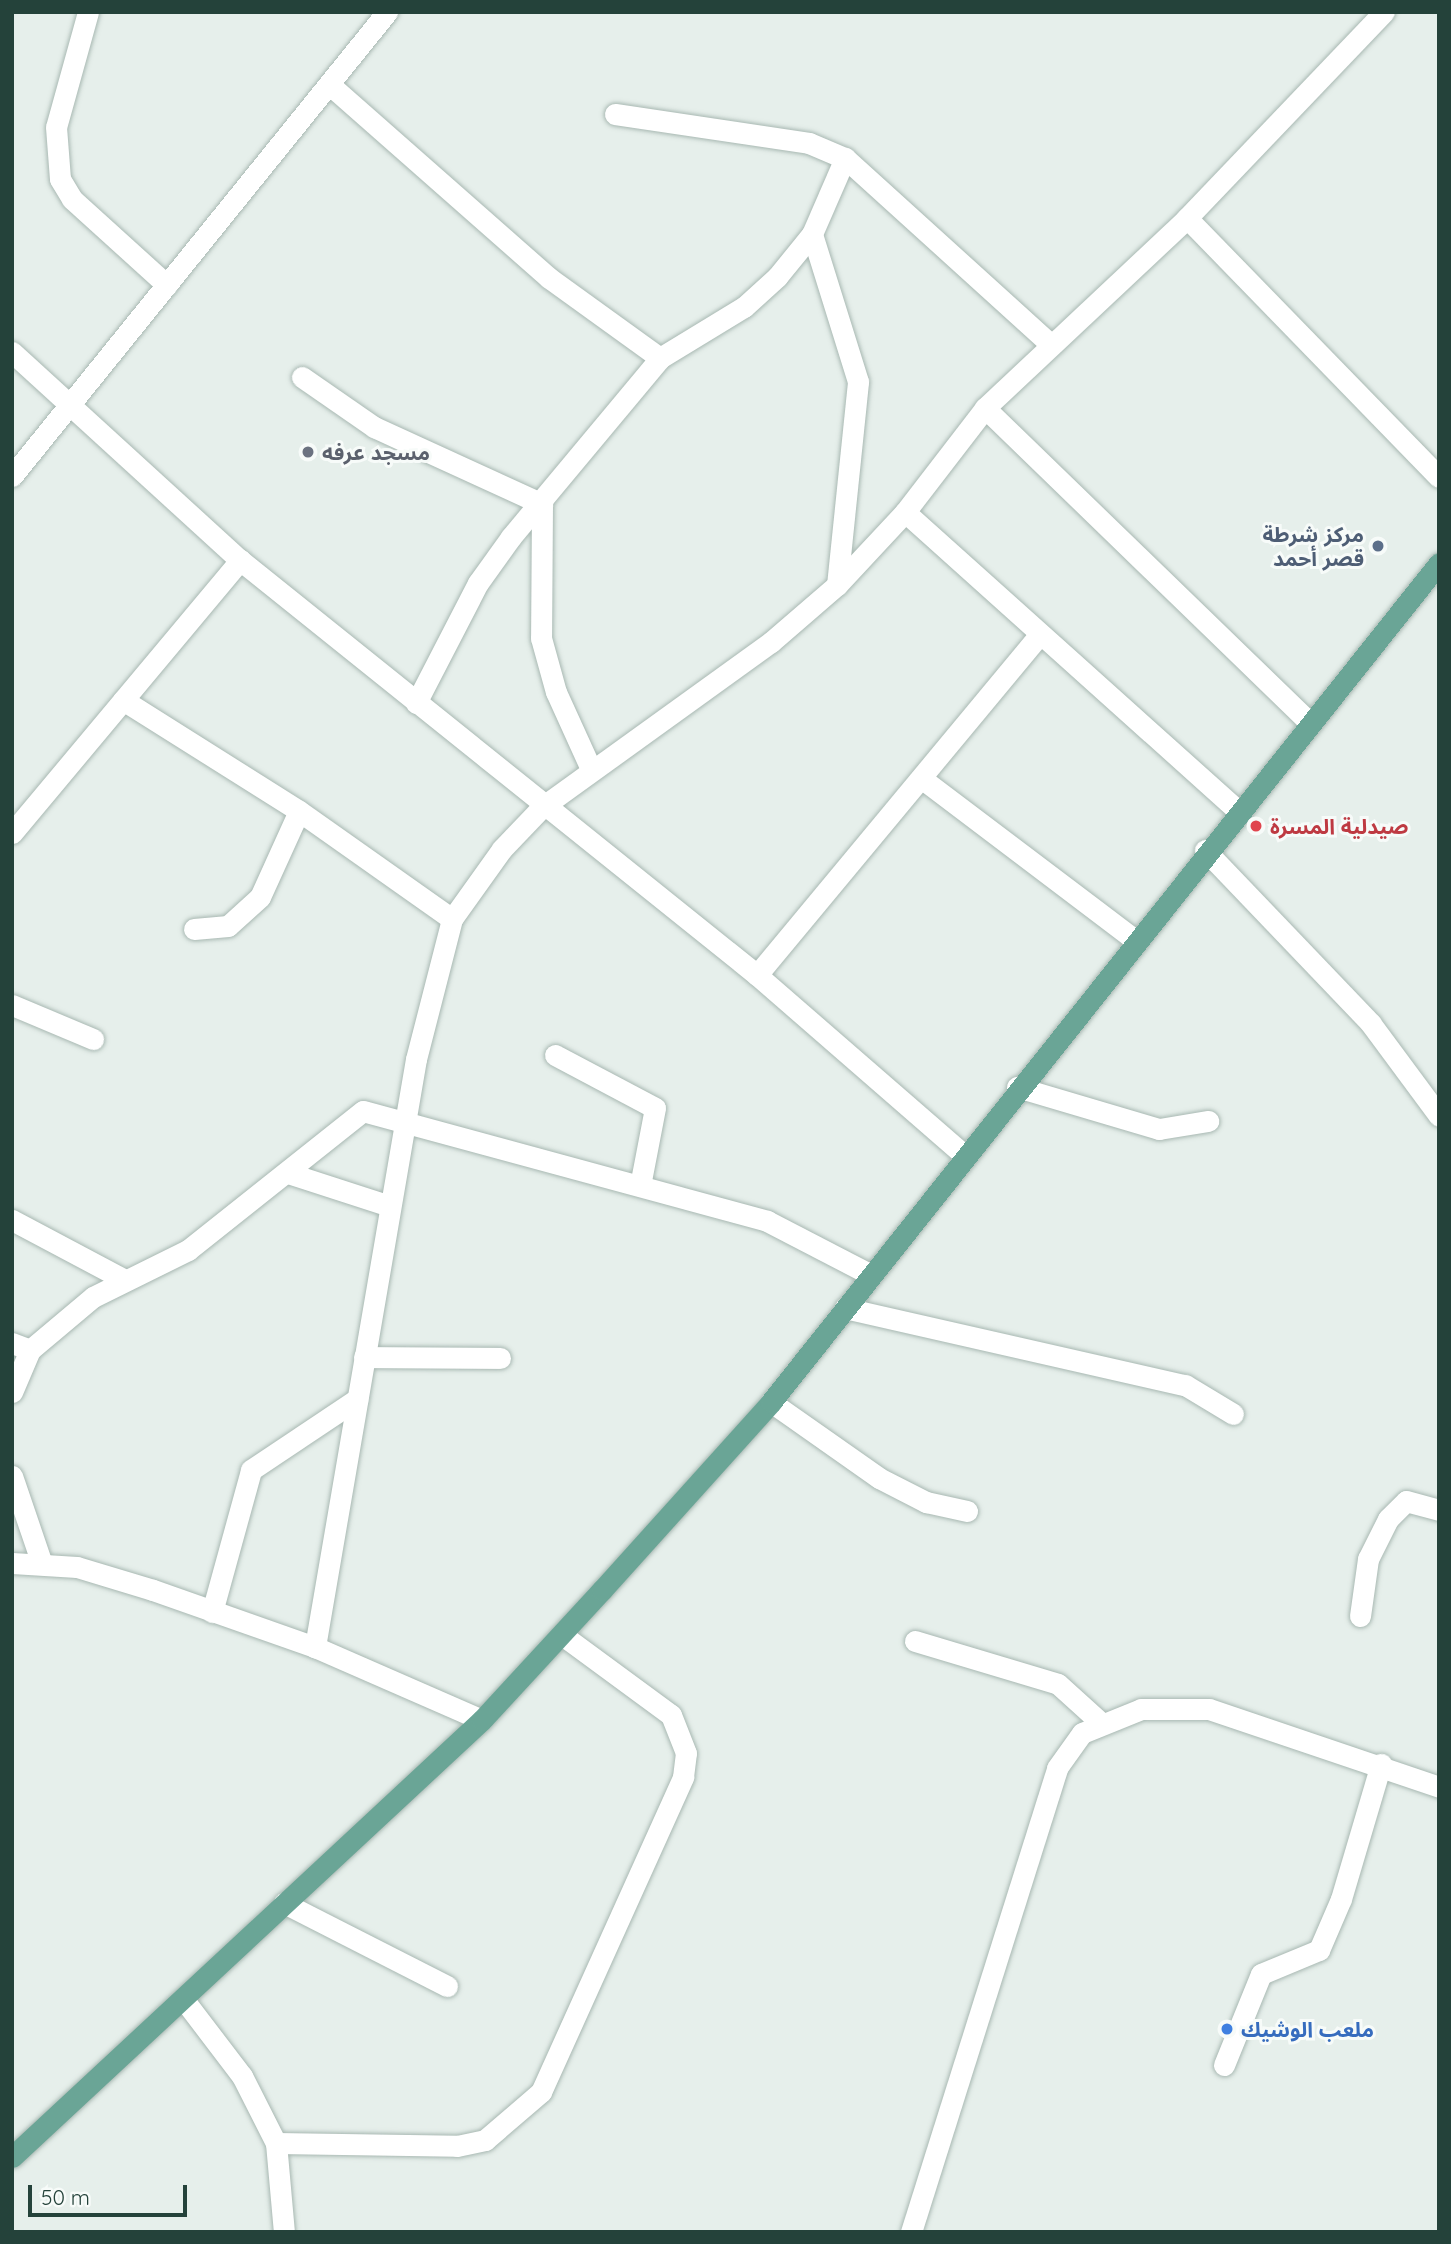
<!DOCTYPE html>
<html>
<head>
<meta charset="utf-8">
<style>
	body { margin:0 }
	#map { position:relative; width:1451px; height:2244px; overflow:hidden; background:#e6efeb; font-family:Quicksand,"Noto Sans Arabic",sans-serif }
	div>[style] { position:absolute }
	.roads { filter:drop-shadow(0 0 2px #a8b8b2) drop-shadow(0 0 2px #a8b8b2) }
	.minor>* { height:21px; margin:-10.5px; padding:0 10.5px; transform-origin:10.5px; border-radius:10.5px; background:#fff }
	.major>* { height:21px; margin:-10.5px; padding:0 10.5px; transform-origin:10.5px; border-radius:10.5px; background:#6aa596 }
	.dots>* { width:19px; height:19px; translate:-50% -50%; box-sizing:border-box; border:4px solid #f7fbf9; border-radius:50% }
	span { translate:-50% -50%; white-space:nowrap; text-align:center; line-height:1.15; -webkit-text-stroke:6px #f7fbf9; paint-order:stroke }
	.worship-label { font-size:21px; color:#5b616d; font-weight:700 }
	.left { translate:0 -50%; text-align:left }
	.service-label { font-size:21px; color:#4e5e75; font-weight:700 }
	.right { translate:-100% -50%; text-align:right }
	.health-label { font-size:21px; color:#be3a42; font-weight:700 }
	.shop-label { font-size:21px; color:#366cbe; font-weight:700 }
	.frame { position:absolute; inset:0; border:14px solid #24423a; pointer-events:none }
	.scale { position:absolute; left:28px; top:2185px; width:159px; height:32px; box-sizing:border-box; border:4px solid #24423a; border-top:0; padding-left:9px; font-size:21px; line-height:24px; white-space:nowrap; color:#24423a; -webkit-text-stroke:5px #f7fbf9; paint-order:stroke }
</style>
</head>
<body>
<div id="map">
	<div class="roads">
		<div class="minor">
			<div style="left:88px;top:12px;width:119px;rotate:105.5deg"></div>
			<div style="left:56px;top:127px;width:52px;rotate:85.6deg"></div>
			<div style="left:60px;top:179px;width:23px;rotate:59deg"></div>
			<div style="left:72px;top:199px;width:128px;rotate:42.2deg"></div>
			<div style="left:329px;top:84px;width:293px;rotate:41.4deg"></div>
			<div style="left:549px;top:278px;width:137px;rotate:35.8deg"></div>
			<div style="left:615px;top:114px;width:196px;rotate:8.5deg"></div>
			<div style="left:809px;top:143px;width:39px;rotate:23deg"></div>
			<div style="left:845px;top:158px;width:277px;rotate:42.2deg"></div>
			<div style="left:1187px;top:218px;width:361px;rotate:45.8deg"></div>
			<div style="left:812px;top:234px;width:155px;rotate:72.7deg"></div>
			<div style="left:858px;top:382px;width:204px;rotate:95.9deg"></div>
			<div style="left:12px;top:352px;width:309px;rotate:42.4deg"></div>
			<div style="left:240px;top:560px;width:663px;rotate:38.75deg"></div>
			<div style="left:757px;top:975px;width:273px;rotate:41deg"></div>
			<div style="left:302px;top:377px;width:88px;rotate:34.8deg"></div>
			<div style="left:374px;top:427px;width:185px;rotate:24.6deg"></div>
			<div style="left:542px;top:504px;width:134px;rotate:90.4deg"></div>
			<div style="left:541px;top:638px;width:56px;rotate:74.5deg"></div>
			<div style="left:556px;top:692px;width:85px;rotate:65.6deg"></div>
			<div style="left:985px;top:408px;width:451px;rotate:44.1deg"></div>
			<div style="left:12px;top:476px;width:597px;rotate:-51.06deg"></div>
			<div style="left:905px;top:512px;width:446px;rotate:41.9deg"></div>
			<div style="left:123px;top:700px;width:208px;rotate:32.2deg"></div>
			<div style="left:299px;top:811px;width:187px;rotate:35.2deg"></div>
			<div style="left:452px;top:919px;width:145px;rotate:104.4deg"></div>
			<div style="left:416px;top:1059px;width:597px;rotate:99.75deg"></div>
			<div style="left:416px;top:703px;width:135px;rotate:-62.7deg"></div>
			<div style="left:478px;top:583px;width:57px;rotate:-54.3deg"></div>
			<div style="left:511px;top:537px;width:233px;rotate:-50.2deg"></div>
			<div style="left:660px;top:358px;width:98px;rotate:-31.3deg"></div>
			<div style="left:744px;top:307px;width:45px;rotate:-42.3deg"></div>
			<div style="left:777px;top:277px;width:55px;rotate:-50.9deg"></div>
			<div style="left:812px;top:234px;width:83px;rotate:-66.5deg"></div>
			<div style="left:921px;top:778px;width:267px;rotate:37.1deg"></div>
			<div style="left:12px;top:833px;width:356px;rotate:-50.1deg"></div>
			<div style="left:1205px;top:850px;width:240px;rotate:46.3deg"></div>
			<div style="left:1371px;top:1024px;width:114px;rotate:53.5deg"></div>
			<div style="left:452px;top:919px;width:86px;rotate:-54.5deg"></div>
			<div style="left:502px;top:849px;width:58px;rotate:-46.4deg"></div>
			<div style="left:542px;top:807px;width:282px;rotate:-35.8deg"></div>
			<div style="left:771px;top:642px;width:87px;rotate:-40.8deg"></div>
			<div style="left:837px;top:585px;width:100px;rotate:-47deg"></div>
			<div style="left:905px;top:512px;width:131px;rotate:-52.4deg"></div>
			<div style="left:985px;top:408px;width:277px;rotate:-43.2deg"></div>
			<div style="left:1187px;top:218px;width:285px;rotate:-46.3deg"></div>
			<div style="left:194px;top:929px;width:34px;rotate:-5deg"></div>
			<div style="left:228px;top:926px;width:43px;rotate:-42.2deg"></div>
			<div style="left:260px;top:897px;width:94px;rotate:-65.6deg"></div>
			<div style="left:757px;top:975px;width:443px;rotate:-50.3deg"></div>
			<div style="left:12px;top:1005px;width:88px;rotate:22.8deg"></div>
			<div style="left:555px;top:1055px;width:113px;rotate:27.9deg"></div>
			<div style="left:655px;top:1108px;width:79px;rotate:100.9deg"></div>
			<div style="left:1017px;top:1087px;width:148px;rotate:16.5deg"></div>
			<div style="left:1159px;top:1129px;width:50px;rotate:-9.3deg"></div>
			<div style="left:288px;top:1173px;width:107px;rotate:17.9deg"></div>
			<div style="left:12px;top:1220px;width:128px;rotate:28deg"></div>
			<div style="left:845px;top:1308px;width:349px;rotate:12.8deg"></div>
			<div style="left:1185px;top:1385px;width:56px;rotate:31.1deg"></div>
			<div style="left:12px;top:1343px;width:19px;rotate:21deg"></div>
			<div style="left:30px;top:1350px;width:82px;rotate:-40.1deg"></div>
			<div style="left:93px;top:1297px;width:106px;rotate:-26.3deg"></div>
			<div style="left:188px;top:1250px;width:223px;rotate:-38.5deg"></div>
			<div style="left:363px;top:1111px;width:419px;rotate:15.2deg"></div>
			<div style="left:767px;top:1221px;width:117px;rotate:27.4deg"></div>
			<div style="left:364px;top:1357px;width:136px;rotate:0.4deg"></div>
			<div style="left:12px;top:1392px;width:46px;rotate:-66.8deg"></div>
			<div style="left:771px;top:1402px;width:132px;rotate:35.1deg"></div>
			<div style="left:879px;top:1478px;width:53px;rotate:27.1deg"></div>
			<div style="left:926px;top:1502px;width:42px;rotate:12.4deg"></div>
			<div style="left:12px;top:1476px;width:90px;rotate:71.2deg"></div>
			<div style="left:12px;top:1563px;width:65px;rotate:3.5deg"></div>
			<div style="left:77px;top:1567px;width:79px;rotate:16.8deg"></div>
			<div style="left:153px;top:1590px;width:172px;rotate:19.4deg"></div>
			<div style="left:315px;top:1647px;width:182px;rotate:23.6deg"></div>
			<div style="left:212px;top:1612px;width:147px;rotate:-74.6deg"></div>
			<div style="left:251px;top:1470px;width:128px;rotate:-33.8deg"></div>
			<div style="left:1360px;top:1616px;width:58px;rotate:-82deg"></div>
			<div style="left:1368px;top:1559px;width:45px;rotate:-63.4deg"></div>
			<div style="left:1388px;top:1519px;width:25px;rotate:-45deg"></div>
			<div style="left:1406px;top:1501px;width:34px;rotate:15deg"></div>
			<div style="left:915px;top:1641px;width:149px;rotate:16.7deg"></div>
			<div style="left:1058px;top:1684px;width:57px;rotate:42.1deg"></div>
			<div style="left:284px;top:1903px;width:183px;rotate:27deg"></div>
			<div style="left:184px;top:2000px;width:96px;rotate:52.7deg"></div>
			<div style="left:242px;top:2076px;width:75px;rotate:63.1deg"></div>
			<div style="left:276px;top:2143px;width:89px;rotate:84.9deg"></div>
			<div style="left:1224px;top:2065px;width:98px;rotate:-67.9deg"></div>
			<div style="left:1261px;top:1974px;width:63px;rotate:-22.5deg"></div>
			<div style="left:1319px;top:1950px;width:56px;rotate:-66.7deg"></div>
			<div style="left:1341px;top:1899px;width:141px;rotate:-73.5deg"></div>
			<div style="left:276px;top:2143px;width:181px;rotate:0.9deg"></div>
			<div style="left:457px;top:2146px;width:29px;rotate:-12deg"></div>
			<div style="left:485px;top:2140px;width:74px;rotate:-40.6deg"></div>
			<div style="left:541px;top:2092px;width:346px;rotate:-65.7deg"></div>
			<div style="left:683px;top:1777px;width:24px;rotate:-83deg"></div>
			<div style="left:686px;top:1753px;width:41px;rotate:-111.5deg"></div>
			<div style="left:671px;top:1715px;width:135px;rotate:-143.7deg"></div>
			<div style="left:911px;top:2232px;width:486px;rotate:-72.5deg"></div>
			<div style="left:1057px;top:1768px;width:43px;rotate:-54.5deg"></div>
			<div style="left:1082px;top:1733px;width:64px;rotate:-22.1deg"></div>
			<div style="left:1141px;top:1709px;width:68px"></div>
			<div style="left:1209px;top:1709px;width:243px;rotate:18.7deg"></div>
		</div>
		<div class="major">
			<div style="left:12px;top:2157px;width:642px;rotate:-42.92deg"></div>
			<div style="left:482px;top:1720px;width:177px;rotate:-47.3deg"></div>
			<div style="left:602px;top:1590px;width:253px;rotate:-48deg"></div>
			<div style="left:771px;top:1402px;width:1072px;rotate:-51.47deg"></div>
		</div>
	</div>
	<div class="dots">
		<div style="left:308px;top:452px;background:#6b7280"></div>
		<div style="left:1378px;top:546px;background:#5c6f8a"></div>
		<div style="left:1256px;top:826px;background:#e0444e"></div>
		<div style="left:1227px;top:2029px;background:#3f7fe0"></div>
	</div>
	<div class="worship-label">
		<span class="left" style="left:322px;top:452px">مسجد عرفه</span>
	</div>
	<div class="service-label">
		<span class="right" style="left:1364px;top:546px">مركز شرطة<br>قصر أحمد</span>
	</div>
	<div class="health-label">
		<span class="left" style="left:1270px;top:826px">صيدلية المسرة</span>
	</div>
	<div class="shop-label">
		<span class="left" style="left:1241px;top:2029px">ملعب الوشيك</span>
	</div>
	<div class="frame"></div>
	<div class="scale">50 m</div>
</div>
</body>
</html>
